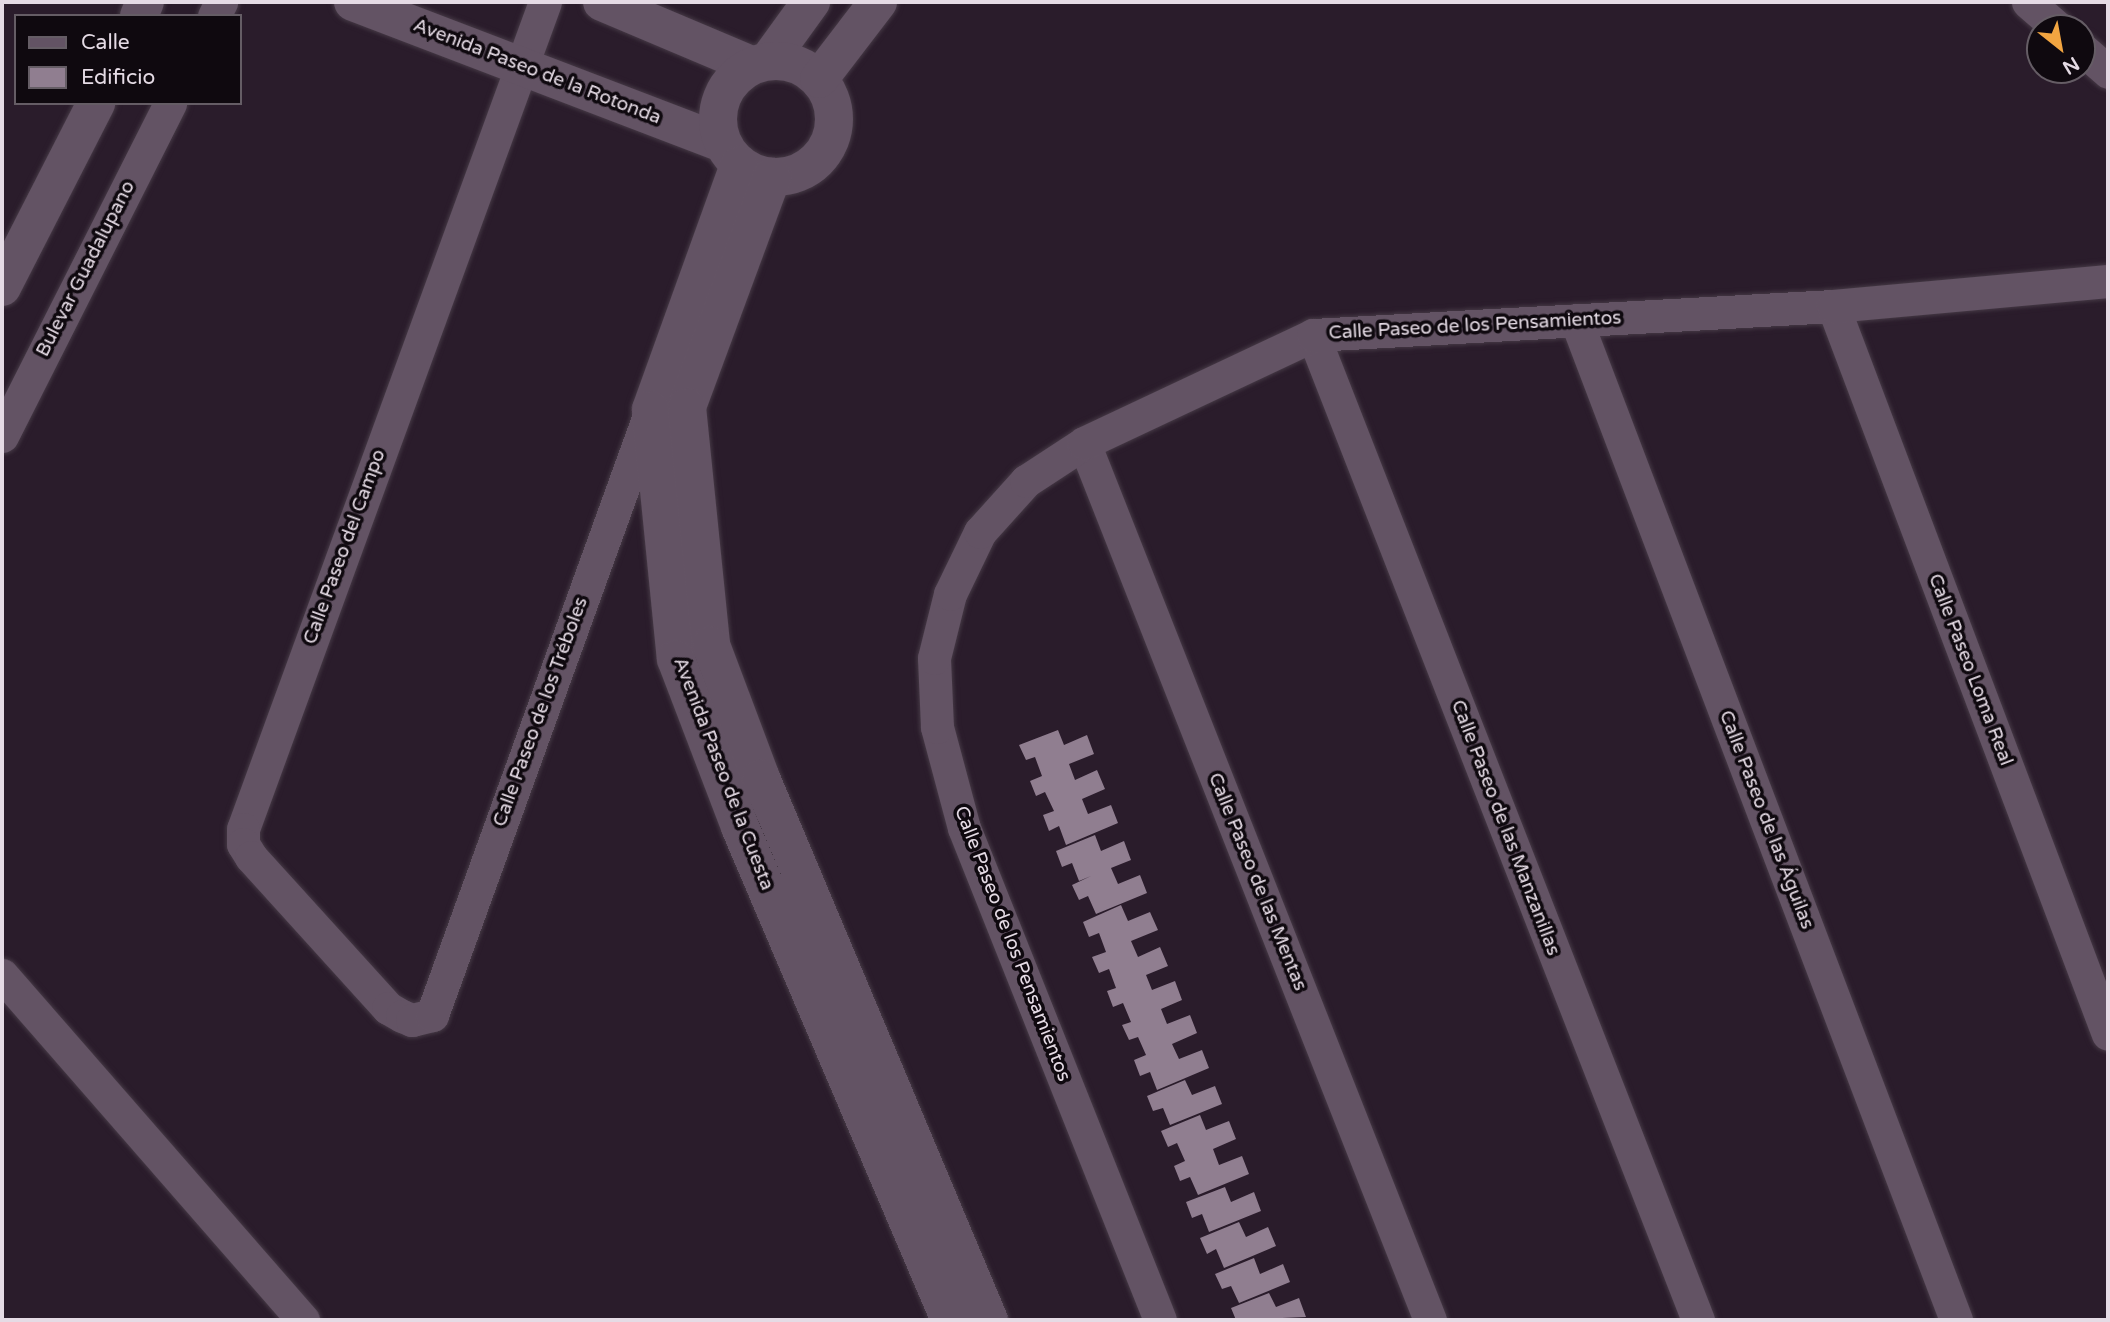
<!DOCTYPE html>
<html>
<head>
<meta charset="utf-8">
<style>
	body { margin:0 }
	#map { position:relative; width:2110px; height:1322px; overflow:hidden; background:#2a1c2b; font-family:"Varela Round",sans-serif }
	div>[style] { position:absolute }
	.building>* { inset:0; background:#907e90 }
	.roads { filter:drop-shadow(0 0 2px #453945) drop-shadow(0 0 2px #453945) }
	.street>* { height:33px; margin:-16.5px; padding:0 16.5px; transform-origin:16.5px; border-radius:16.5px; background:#635364 }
	.secondary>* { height:38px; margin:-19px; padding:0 19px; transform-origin:19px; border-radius:19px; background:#635364 }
	.secondary>.ring { margin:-19px; padding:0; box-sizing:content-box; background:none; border:38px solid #635364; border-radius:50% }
	span { translate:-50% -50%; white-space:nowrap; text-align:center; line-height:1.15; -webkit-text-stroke:7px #0f090f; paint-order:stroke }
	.street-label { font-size:19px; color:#e5dbe5 }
	.frame { position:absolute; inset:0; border:4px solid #e5dbe5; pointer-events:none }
	.legend { position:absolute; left:14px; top:14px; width:228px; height:91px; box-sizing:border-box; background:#0f090f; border:2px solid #655d65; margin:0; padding:9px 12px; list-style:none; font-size:21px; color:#e5dbe5 }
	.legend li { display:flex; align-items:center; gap:14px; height:35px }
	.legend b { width:35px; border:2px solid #655d65 }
	.north { position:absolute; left:2026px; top:14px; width:70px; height:70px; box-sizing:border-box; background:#0f090f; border:2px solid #655d65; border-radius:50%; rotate:149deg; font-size:19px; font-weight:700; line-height:28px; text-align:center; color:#e5dbe5 }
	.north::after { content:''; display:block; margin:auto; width:24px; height:32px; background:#f2a541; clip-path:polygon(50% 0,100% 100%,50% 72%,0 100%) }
</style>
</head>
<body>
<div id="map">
	<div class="building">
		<div style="clip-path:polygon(1058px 730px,1064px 745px,1087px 735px,1094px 754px,1069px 764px,1075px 780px,1097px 770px,1105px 789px,1082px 799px,1088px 814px,1111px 805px,1118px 823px,1066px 845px,1059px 826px,1049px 831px,1043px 815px,1054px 811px,1045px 792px,1036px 796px,1030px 781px,1042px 776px,1035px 757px,1026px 760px,1019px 745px)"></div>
		<div style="clip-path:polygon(1095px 835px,1101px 851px,1124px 841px,1131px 860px,1111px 868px,1118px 884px,1140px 875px,1147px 893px,1096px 914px,1088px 896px,1079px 900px,1072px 885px,1091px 876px,1079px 881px,1072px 863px,1062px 867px,1056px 851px)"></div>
		<div style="clip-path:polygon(1121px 905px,1128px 921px,1150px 912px,1158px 930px,1131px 941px,1138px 957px,1160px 947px,1168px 966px,1146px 975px,1152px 990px,1175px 981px,1182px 1000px,1161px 1009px,1167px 1024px,1190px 1015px,1197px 1033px,1172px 1044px,1179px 1059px,1202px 1050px,1209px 1068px,1157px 1090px,1150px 1072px,1140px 1076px,1134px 1060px,1146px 1055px,1138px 1037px,1129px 1040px,1122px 1025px,1131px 1022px,1123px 1003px,1113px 1007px,1107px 991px,1116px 988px,1109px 969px,1099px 973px,1092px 957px,1106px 952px,1099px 933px,1089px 937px,1083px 922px)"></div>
		<div style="clip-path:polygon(1185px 1080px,1192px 1095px,1215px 1086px,1222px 1104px,1170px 1125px,1163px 1108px,1153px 1111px,1147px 1096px)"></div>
		<div style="clip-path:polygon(1200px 1115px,1206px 1130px,1229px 1121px,1236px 1139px,1213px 1149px,1219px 1165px,1242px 1156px,1249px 1174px,1198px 1195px,1190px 1177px,1180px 1181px,1174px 1166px,1185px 1161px,1177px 1143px,1168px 1147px,1161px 1131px)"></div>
		<div style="clip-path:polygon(1225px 1187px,1231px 1202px,1254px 1192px,1261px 1211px,1209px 1232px,1202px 1214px,1192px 1218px,1186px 1202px)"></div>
		<div style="clip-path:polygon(1239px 1222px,1246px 1237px,1268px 1227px,1276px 1246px,1224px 1268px,1216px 1249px,1207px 1254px,1200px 1238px)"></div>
		<div style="clip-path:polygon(1254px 1258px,1260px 1274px,1283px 1264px,1290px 1282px,1239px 1303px,1231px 1286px,1222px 1289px,1215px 1274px)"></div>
		<div style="clip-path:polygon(1269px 1293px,1276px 1307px,1299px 1298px,1306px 1317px,1236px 1320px,1231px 1308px)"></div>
	</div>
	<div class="roads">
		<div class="street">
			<div style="left:545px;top:2px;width:880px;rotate:110.06deg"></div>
			<div style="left:243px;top:829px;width:15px;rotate:90deg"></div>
			<div style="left:243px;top:844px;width:15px;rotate:58deg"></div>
			<div style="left:251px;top:857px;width:204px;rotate:47.8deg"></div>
			<div style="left:388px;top:1008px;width:16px;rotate:30deg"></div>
			<div style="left:402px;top:1016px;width:11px;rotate:22deg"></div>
			<div style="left:412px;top:1020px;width:21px;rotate:-14deg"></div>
			<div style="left:432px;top:1015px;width:643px;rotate:-70.1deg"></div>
			<div style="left:2028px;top:2px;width:40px;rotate:41deg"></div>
			<div style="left:214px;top:16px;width:16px;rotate:-63deg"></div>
			<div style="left:2082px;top:49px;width:35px;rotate:41deg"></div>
			<div style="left:1833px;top:306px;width:778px;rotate:69.31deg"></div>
			<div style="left:1576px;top:320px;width:1070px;rotate:69.19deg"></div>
			<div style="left:1313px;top:335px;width:1058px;rotate:68.65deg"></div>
			<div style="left:2px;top:436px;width:373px;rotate:-63.2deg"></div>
			<div style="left:1084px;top:443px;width:943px;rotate:68.47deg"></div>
			<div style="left:2px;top:975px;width:458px;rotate:48.9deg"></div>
			<div style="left:1160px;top:1320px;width:530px;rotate:-111.72deg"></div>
			<div style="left:964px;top:828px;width:105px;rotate:-105deg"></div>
			<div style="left:937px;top:727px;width:69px;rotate:-92.5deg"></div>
			<div style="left:934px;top:658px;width:66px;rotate:-76deg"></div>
			<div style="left:950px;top:594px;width:69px;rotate:-64.2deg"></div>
			<div style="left:980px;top:532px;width:69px;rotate:-48deg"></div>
			<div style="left:1026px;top:481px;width:69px;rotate:-33.2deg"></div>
			<div style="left:1084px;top:443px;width:253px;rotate:-25.2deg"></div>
			<div style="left:1313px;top:335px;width:521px;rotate:-3.19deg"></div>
			<div style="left:1833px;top:306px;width:276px;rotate:-5.2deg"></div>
		</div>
		<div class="secondary">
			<div style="left:353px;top:2px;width:395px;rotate:20.9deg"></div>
			<div style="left:602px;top:2px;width:162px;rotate:22.9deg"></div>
			<div style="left:139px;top:16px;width:15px;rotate:-67deg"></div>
			<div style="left:769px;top:60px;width:72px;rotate:-54.1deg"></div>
			<div class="ring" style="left:718px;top:61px;width:78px;height:78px"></div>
			<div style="left:819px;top:79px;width:97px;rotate:-52.5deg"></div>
			<div style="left:739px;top:165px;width:260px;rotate:109.8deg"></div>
			<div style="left:651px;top:410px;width:250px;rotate:84.3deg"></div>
			<div style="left:676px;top:659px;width:180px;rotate:69.1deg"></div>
			<div style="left:740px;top:827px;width:536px;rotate:66.93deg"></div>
			<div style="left:772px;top:177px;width:245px;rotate:110.3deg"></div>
			<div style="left:687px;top:407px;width:239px;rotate:84.2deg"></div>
			<div style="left:711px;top:645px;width:142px;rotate:69.4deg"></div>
			<div style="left:761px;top:778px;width:588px;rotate:67.19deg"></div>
			<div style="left:2px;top:287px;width:207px;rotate:-62.9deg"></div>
		</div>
	</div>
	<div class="street-label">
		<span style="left:537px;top:72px;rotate:21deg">Avenida Paseo de la Rotonda</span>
		<span style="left:86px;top:269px;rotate:-63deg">Bulevar Guadalupano</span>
		<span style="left:1475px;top:326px;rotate:-3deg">Calle Paseo de los Pensamientos</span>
		<span style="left:345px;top:547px;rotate:-70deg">Calle Paseo del Campo</span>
		<span style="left:1970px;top:670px;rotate:69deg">Calle Paseo Loma Real</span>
		<span style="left:541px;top:712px;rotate:-70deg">Calle Paseo de los Tréboles</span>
		<span style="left:723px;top:774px;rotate:69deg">Avenida Paseo de la Cuesta</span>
		<span style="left:1766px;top:820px;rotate:69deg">Calle Paseo de las Águilas</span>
		<span style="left:1505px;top:828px;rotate:69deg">Calle Paseo de las Manzanillas</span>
		<span style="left:1257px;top:882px;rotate:68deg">Calle Paseo de las Mentas</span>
		<span style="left:1012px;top:944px;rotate:69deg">Calle Paseo de los Pensamientos</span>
	</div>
	<div class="frame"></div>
	<ul class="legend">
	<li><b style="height:9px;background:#635364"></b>Calle</li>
	<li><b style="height:19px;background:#907e90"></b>Edificio</li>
	</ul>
	<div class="north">N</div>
</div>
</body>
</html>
